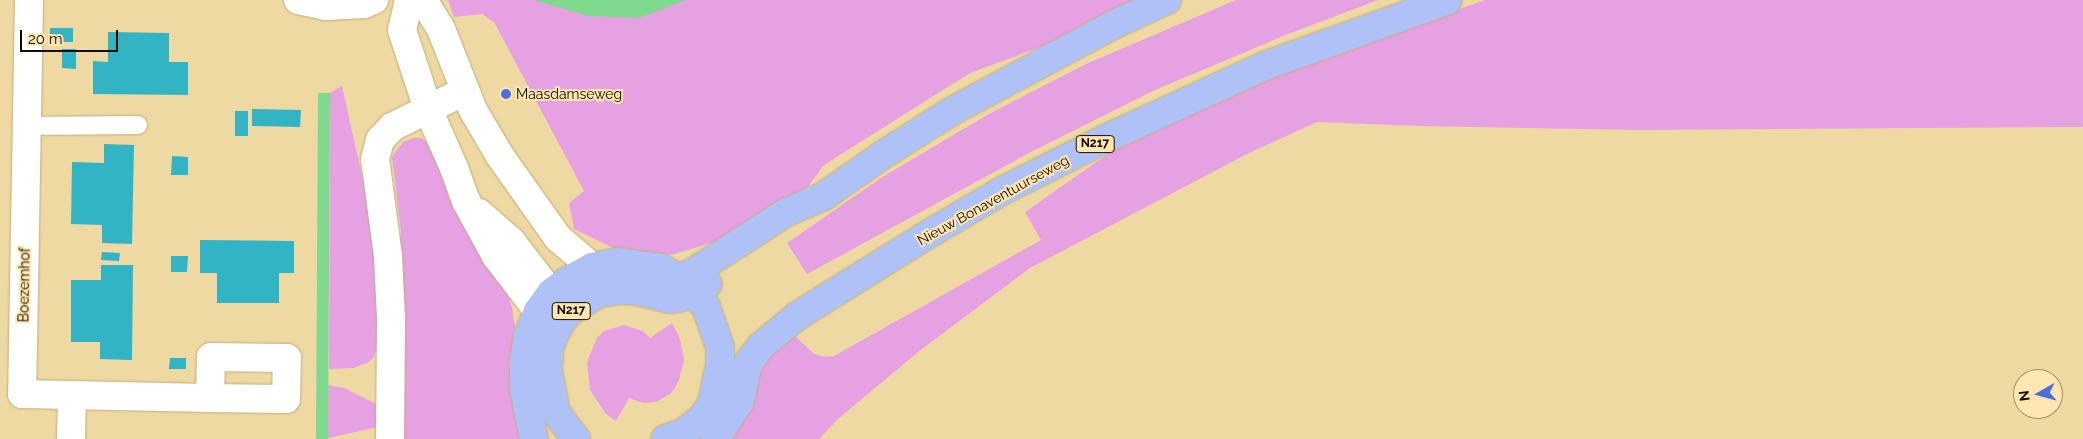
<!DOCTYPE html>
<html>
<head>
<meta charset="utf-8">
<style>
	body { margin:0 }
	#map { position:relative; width:2083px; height:439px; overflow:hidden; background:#efd9a3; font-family:Raleway,sans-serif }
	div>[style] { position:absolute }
	.green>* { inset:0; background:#e6a1e3 }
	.water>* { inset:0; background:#80da8e }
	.building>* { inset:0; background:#32b4c4 }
	.roads { filter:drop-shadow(0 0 1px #c4ae7a) drop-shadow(0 0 1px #c4ae7a) }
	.service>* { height:18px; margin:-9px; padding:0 9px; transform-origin:9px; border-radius:9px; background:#fff }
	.minor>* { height:28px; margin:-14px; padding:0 14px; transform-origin:14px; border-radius:14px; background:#fff }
	.tertiary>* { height:28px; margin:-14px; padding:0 14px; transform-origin:14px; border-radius:14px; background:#fff }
	.primary>* { height:28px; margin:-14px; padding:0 14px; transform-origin:14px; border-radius:14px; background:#afc2f8 }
	.dots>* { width:14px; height:14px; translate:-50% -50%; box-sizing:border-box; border:2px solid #fde6b0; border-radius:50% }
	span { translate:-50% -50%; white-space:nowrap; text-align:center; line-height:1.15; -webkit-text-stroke:4px #fde6b0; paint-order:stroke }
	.shield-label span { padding:1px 4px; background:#fde6b0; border:1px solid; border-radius:4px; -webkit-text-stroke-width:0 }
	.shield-label { font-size:12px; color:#140c00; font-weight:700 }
	.poi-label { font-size:14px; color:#140c00 }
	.left { translate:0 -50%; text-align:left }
	.street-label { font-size:14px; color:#140c00 }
	.north { position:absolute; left:2013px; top:369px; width:50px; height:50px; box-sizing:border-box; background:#fde6b0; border:1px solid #a08f6a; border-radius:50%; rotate:263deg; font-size:14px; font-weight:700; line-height:20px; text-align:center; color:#140c00 }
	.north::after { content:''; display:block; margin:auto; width:18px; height:22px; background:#4a6de0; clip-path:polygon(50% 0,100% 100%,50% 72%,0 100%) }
	.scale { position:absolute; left:20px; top:30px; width:98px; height:22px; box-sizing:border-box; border:2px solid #140c00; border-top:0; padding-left:6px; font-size:15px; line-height:18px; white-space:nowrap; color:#140c00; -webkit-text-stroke:4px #fde6b0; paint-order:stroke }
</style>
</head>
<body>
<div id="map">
	<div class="green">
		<div style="clip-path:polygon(448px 0,1136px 0,1049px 44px,970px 73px,824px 165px,806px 189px,735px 236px,671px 255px,615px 249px,574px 229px,569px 203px,584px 191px,494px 22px,482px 14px,454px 17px)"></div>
		<div style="clip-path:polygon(1236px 0,1378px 0,1283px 36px,1155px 90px,1027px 154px,807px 274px,787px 243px,884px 176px,989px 114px,1086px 64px)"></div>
		<div style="clip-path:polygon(1485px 0,2083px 0,2083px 127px,1640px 130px,1418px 126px,1317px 122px,1249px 153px,1030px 268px,918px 352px,838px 419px,819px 439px,732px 439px,750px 405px,761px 371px,769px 358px,793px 334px,814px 354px,825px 357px,834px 356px,1041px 240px,1025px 212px,1118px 147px,1302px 65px)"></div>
		<div style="clip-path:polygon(342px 86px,377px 244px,379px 344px,373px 358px,367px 363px,353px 368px,329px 369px,330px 93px)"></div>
		<div style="clip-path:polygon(413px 138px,421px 138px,430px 144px,441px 167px,449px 199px,498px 267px,512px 307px,515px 328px,509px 365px,523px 439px,397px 439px,398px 268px,401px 231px,392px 157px,403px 142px)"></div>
		<div style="clip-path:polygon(672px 323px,680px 339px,684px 360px,679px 380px,675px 388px,670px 394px,656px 402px,643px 403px,629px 398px,616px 421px,606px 414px,590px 390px,587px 362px,597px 338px,604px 331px,624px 325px,643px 331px,650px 338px)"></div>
		<div style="clip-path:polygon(328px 385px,344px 388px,378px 405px,378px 427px,328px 438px)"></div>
	</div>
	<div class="water">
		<div style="clip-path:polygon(534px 0,686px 0,639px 18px,588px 16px)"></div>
		<div style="clip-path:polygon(318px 93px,330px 93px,328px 439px,316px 439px)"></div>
	</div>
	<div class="building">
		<div style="clip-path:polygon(50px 28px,73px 28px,73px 42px,50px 42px)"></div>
		<div style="clip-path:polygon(108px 32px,169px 33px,169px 62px,188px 62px,188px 95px,93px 94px,93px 61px,108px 62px)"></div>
		<div style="clip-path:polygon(62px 49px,76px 49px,76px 69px,62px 68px)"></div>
		<div style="clip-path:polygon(252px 109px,301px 110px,300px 127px,252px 126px)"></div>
		<div style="clip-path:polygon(235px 111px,248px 111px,248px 136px,235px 136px)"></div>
		<div style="clip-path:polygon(104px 144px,134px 145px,132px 244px,102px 243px,102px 225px,71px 224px,72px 162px,104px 163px)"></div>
		<div style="clip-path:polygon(172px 156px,188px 157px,188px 175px,171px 175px)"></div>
		<div style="clip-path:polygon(200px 240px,294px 241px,294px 273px,279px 273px,279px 303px,217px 303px,217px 273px,200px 273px)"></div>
		<div style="clip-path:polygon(102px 252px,120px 253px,119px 261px,101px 260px)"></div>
		<div style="clip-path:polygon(171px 256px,188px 256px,187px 272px,171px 272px)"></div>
		<div style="clip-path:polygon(101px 265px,133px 265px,132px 360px,100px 359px,100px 342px,71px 342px,71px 280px,101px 280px)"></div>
		<div style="clip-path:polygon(170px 358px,186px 358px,186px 369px,169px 369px)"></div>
	</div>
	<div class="roads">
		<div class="service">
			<div style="left:27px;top:126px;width:111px;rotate:-0.5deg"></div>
		</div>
		<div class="minor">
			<div style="left:29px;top:0;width:394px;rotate:91deg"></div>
			<div style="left:22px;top:394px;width:188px;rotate:1.2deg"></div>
			<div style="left:210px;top:398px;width:76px;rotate:0.8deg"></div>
			<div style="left:286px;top:399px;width:41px;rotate:-88.6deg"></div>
			<div style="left:287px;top:358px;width:76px;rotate:-179.2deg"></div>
			<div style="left:211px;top:357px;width:41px;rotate:91.4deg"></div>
			<div style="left:298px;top:0;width:29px;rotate:12deg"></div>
			<div style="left:326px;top:6px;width:38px;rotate:-3deg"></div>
			<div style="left:364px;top:4px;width:11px;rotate:-22deg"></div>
			<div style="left:71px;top:439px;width:44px;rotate:-88.7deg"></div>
			<div style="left:390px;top:439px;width:121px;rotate:-89.5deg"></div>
			<div style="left:391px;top:318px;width:62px;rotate:-92.8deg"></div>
			<div style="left:388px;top:256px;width:98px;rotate:-97.6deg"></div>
			<div style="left:375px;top:159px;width:20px;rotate:-75deg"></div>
			<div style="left:380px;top:140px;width:18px;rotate:-47deg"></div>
			<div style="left:392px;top:127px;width:81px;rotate:-26.3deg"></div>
		</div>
		<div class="tertiary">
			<div style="left:409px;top:0;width:31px;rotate:103deg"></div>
			<div style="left:402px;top:30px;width:83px;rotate:71.8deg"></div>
			<div style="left:428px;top:109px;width:64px;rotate:66.2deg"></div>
			<div style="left:454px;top:168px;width:35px;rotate:70deg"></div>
			<div style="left:466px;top:201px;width:63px;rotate:61.4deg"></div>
			<div style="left:496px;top:256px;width:69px;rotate:52.6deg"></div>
			<div style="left:423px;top:0;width:34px;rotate:58deg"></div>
			<div style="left:441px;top:29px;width:87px;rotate:68.4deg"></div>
			<div style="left:473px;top:110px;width:53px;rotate:59.6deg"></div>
			<div style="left:500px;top:156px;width:100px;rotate:54.7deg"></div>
			<div style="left:558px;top:238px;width:45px;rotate:40.5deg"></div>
			<div style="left:479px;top:213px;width:43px;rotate:41.2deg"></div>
			<div style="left:511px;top:241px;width:66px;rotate:52.4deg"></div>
		</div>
		<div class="primary">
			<div style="left:678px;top:278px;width:15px;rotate:-20deg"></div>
			<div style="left:692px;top:273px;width:111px;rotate:-32.8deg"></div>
			<div style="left:785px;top:213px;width:43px;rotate:-23.6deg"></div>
			<div style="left:824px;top:196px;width:73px;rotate:-35deg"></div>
			<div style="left:884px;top:154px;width:80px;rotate:-32.3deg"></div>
			<div style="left:952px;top:111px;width:180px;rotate:-28.1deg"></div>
			<div style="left:1111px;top:26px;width:62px;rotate:-24.9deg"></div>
			<div style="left:534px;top:439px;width:51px;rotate:-101.3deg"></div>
			<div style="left:524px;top:389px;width:27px;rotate:-90deg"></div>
			<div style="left:524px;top:362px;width:27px;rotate:-82deg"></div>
			<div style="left:528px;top:335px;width:26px;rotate:-67deg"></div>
			<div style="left:538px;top:311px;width:22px;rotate:-54deg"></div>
			<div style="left:551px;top:293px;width:20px;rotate:-37deg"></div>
			<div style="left:567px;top:281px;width:29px;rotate:-29deg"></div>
			<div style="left:592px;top:267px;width:26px;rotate:-11deg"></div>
			<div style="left:618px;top:262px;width:43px;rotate:7.9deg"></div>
			<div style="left:661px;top:268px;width:20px;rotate:30deg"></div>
			<div style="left:678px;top:278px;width:40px;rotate:46deg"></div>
			<div style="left:706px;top:307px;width:42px;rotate:70.7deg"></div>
			<div style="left:720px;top:347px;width:18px;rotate:90deg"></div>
			<div style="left:720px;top:365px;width:40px;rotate:102deg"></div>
			<div style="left:712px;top:404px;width:19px;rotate:126deg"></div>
			<div style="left:701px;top:419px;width:21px;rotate:143deg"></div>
			<div style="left:684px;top:432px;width:20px;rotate:160deg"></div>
			<div style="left:576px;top:439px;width:34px;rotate:-127deg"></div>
			<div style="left:556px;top:412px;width:42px;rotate:-101deg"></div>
			<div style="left:548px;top:371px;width:20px;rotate:-87deg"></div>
			<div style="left:549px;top:351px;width:17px;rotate:-73deg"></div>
			<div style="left:554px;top:335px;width:20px;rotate:-60deg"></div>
			<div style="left:564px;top:318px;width:13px;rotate:-45deg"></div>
			<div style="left:573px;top:309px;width:31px;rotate:-31deg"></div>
			<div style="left:600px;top:293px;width:20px;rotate:-9deg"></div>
			<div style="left:620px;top:290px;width:17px;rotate:3deg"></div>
			<div style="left:637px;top:291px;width:33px;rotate:14deg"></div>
			<div style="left:669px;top:299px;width:10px;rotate:-6deg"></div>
			<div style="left:679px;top:298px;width:32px;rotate:-26deg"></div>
			<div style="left:715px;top:439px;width:45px;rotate:-56.7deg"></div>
			<div style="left:740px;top:401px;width:39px;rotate:-78deg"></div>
			<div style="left:748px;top:363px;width:21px;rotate:-53deg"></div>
			<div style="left:761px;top:346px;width:47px;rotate:-39.8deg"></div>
			<div style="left:797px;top:316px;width:159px;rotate:-31.9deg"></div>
			<div style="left:932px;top:232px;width:81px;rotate:-30.4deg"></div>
			<div style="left:1002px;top:191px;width:118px;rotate:-26.8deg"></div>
			<div style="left:1107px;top:138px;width:173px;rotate:-24.6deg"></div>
			<div style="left:1264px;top:66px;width:195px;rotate:-19.7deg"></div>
		</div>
	</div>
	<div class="dots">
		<div style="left:506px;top:94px;background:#4a6de0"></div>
	</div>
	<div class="shield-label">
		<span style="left:1095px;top:144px">N217</span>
		<span style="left:571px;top:311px">N217</span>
	</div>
	<div class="poi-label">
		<span class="left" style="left:516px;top:94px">Maasdamseweg</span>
	</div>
	<div class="street-label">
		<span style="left:993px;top:200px;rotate:-29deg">Nieuw Bonaventuurseweg</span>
		<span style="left:24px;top:285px;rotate:-89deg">Boezemhof</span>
	</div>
	<div class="north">N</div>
	<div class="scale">20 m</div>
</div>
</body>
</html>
